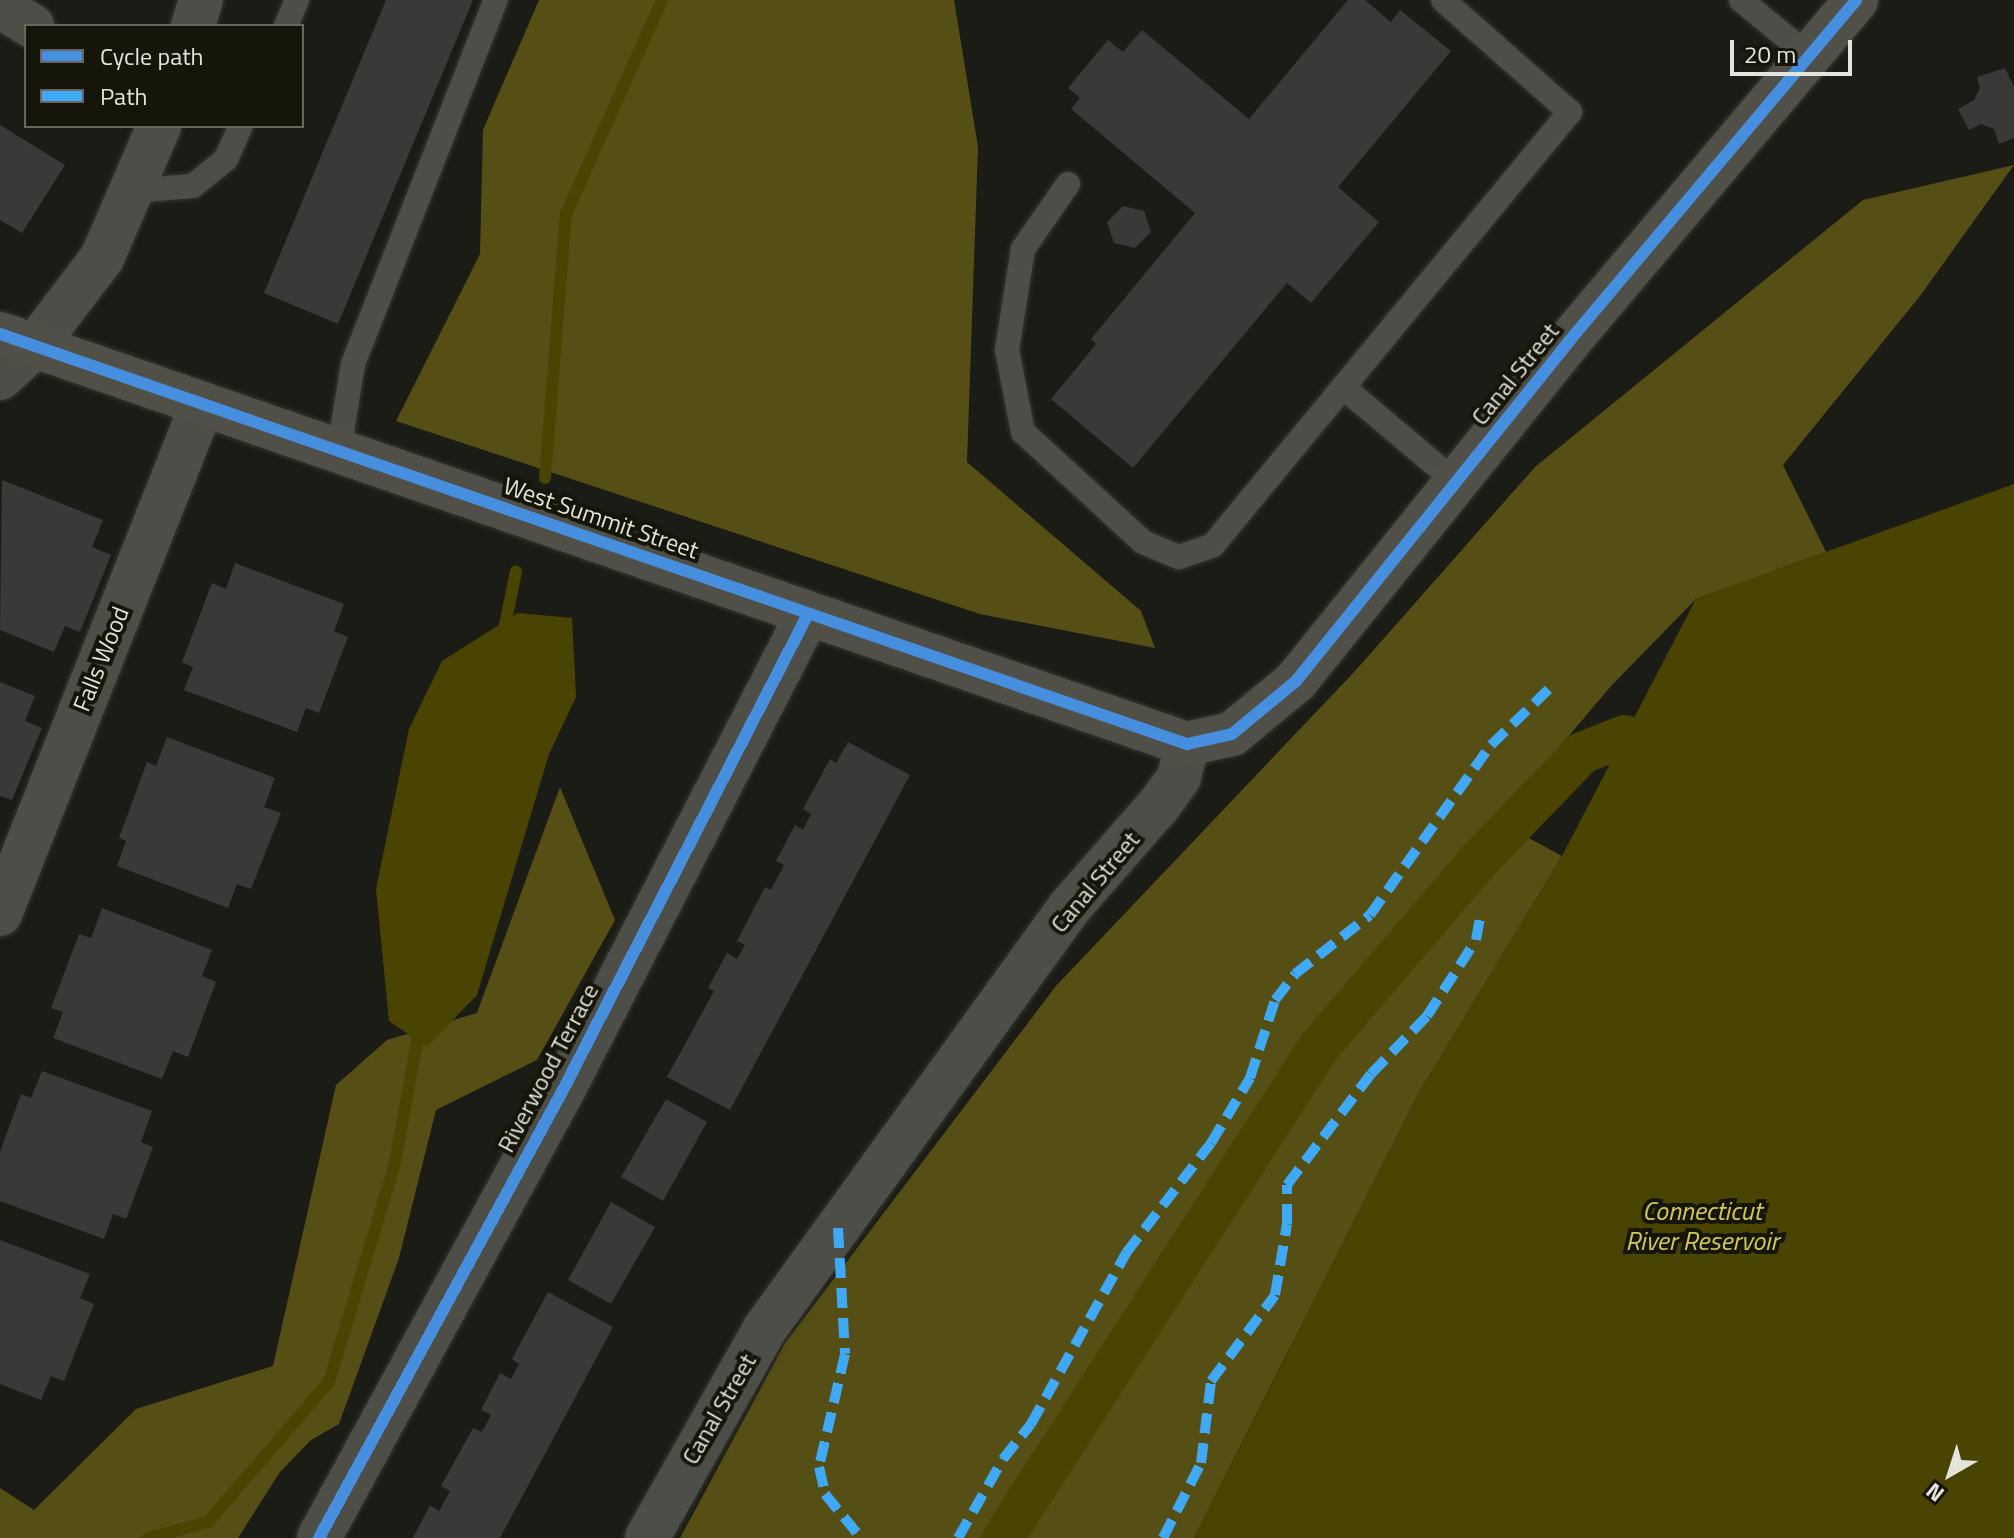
<!DOCTYPE html>
<html>
<head>
<meta charset="utf-8">
<style>
	body { margin:0 }
	#map { position:relative; width:2014px; height:1538px; overflow:hidden; background:#1c1c16; font-family:"Titillium Web",sans-serif }
	div>[style] { position:absolute }
	.forest>* { inset:0; background:#554f15 }
	.water>* { inset:0; background:#4a4402 }
	.stream>* { height:12px; margin:-6px; padding:0 6px; transform-origin:6px; border-radius:6px; background:#4a4402 }
	.canal>* { height:42px; margin:-21px; padding:0 21px; transform-origin:21px; border-radius:21px; background:#4a4402 }
	.building>* { inset:0; background:#3b3938 }
	.roads { filter:drop-shadow(0 0 2px #363631) drop-shadow(0 0 2px #363631) }
	.lane>* { height:24px; margin:-12px; padding:0 12px; transform-origin:12px; border-radius:12px; background:#4e4e49 }
	.street>* { height:44px; margin:-22px; padding:0 22px; transform-origin:22px; border-radius:22px; background:#4e4e49 }
	.secondary>* { height:44px; margin:-22px; padding:0 22px; transform-origin:22px; border-radius:22px; background:#515048 }
	.quiet>* { height:10px; margin-top:-5px; transform-origin:0; background:repeating-linear-gradient(90deg,#3fa9f5 0 20px,transparent 0 30px) }
	.cycleway>* { height:12px; margin:-6px; padding:0 6px; transform-origin:6px; border-radius:6px; background:#468fdf }
	span { translate:-50% -50%; white-space:nowrap; text-align:center; line-height:1.15; -webkit-text-stroke:8px #16150a; paint-order:stroke }
	.street-label { font-size:24px; color:#e4e3dc }
	.water-label { font-size:26px; color:#d4c855; font-style:italic }
	.legend { position:absolute; left:24px; top:24px; width:280px; height:104px; box-sizing:border-box; background:#16150a; border:2px solid #68675e; margin:0; padding:10px 14px; list-style:none; font-size:24px; color:#e4e3dc }
	.legend li { display:flex; align-items:center; gap:16px; height:40px }
	.legend b { width:40px; border:2px solid #68675e }
	.north { position:absolute; left:1910px; top:1434px; width:80px; height:80px; -webkit-text-stroke:6px #16150a; paint-order:stroke; rotate:219deg; font-size:22px; font-weight:700; line-height:32px; text-align:center; color:#e4e3dc }
	.north::after { content:''; display:block; margin:auto; width:28px; height:36px; background:#e4e3dc; clip-path:polygon(50% 0,100% 100%,50% 72%,0 100%) }
	.scale { position:absolute; left:1730px; top:40px; width:122px; height:36px; box-sizing:border-box; border:4px solid #e4e3dc; border-top:0; padding-left:10px; font-size:24px; line-height:28px; white-space:nowrap; color:#e4e3dc; -webkit-text-stroke:6px #16150a; paint-order:stroke }
</style>
</head>
<body>
<div id="map">
	<div class="forest">
		<div style="clip-path:polygon(539px 0,954px 0,978px 147px,967px 462px,1141px 611px,1155px 648px,980px 614px,396px 421px,480px 254px,483px 130px)"></div>
		<div style="clip-path:polygon(2014px 165px,1920px 296px,1783px 465px,1826px 552px,1696px 599px,1611px 686px,1497px 821px,1562px 856px,1417px 1096px,1194px 1538px,680px 1538px,785px 1343px,1056px 986px,1356px 670px,1535px 467px,1863px 200px)"></div>
		<div style="clip-path:polygon(560px 787px,615px 920px,537px 1060px,436px 1110px,399px 1258px,339px 1424px,311px 1440px,280px 1472px,238px 1538px,0 1538px,0 1488px,34px 1510px,136px 1409px,273px 1366px,336px 1085px,387px 1040px,477px 1013px)"></div>
	</div>
	<div class="water">
		<div style="clip-path:polygon(2014px 484px,2014px 1538px,1194px 1538px,1417px 1096px,1562px 856px,1696px 599px)"></div>
		<div style="clip-path:polygon(518px 613px,572px 618px,576px 697px,549px 754px,477px 995px,427px 1047px,389px 1021px,376px 889px,409px 729px,442px 661px)"></div>
	</div>
	<div class="stream">
		<div style="left:545px;top:478px;width:265px;rotate:-85.5deg"></div>
		<div style="left:566px;top:214px;width:235px;rotate:-65.8deg"></div>
		<div style="left:503px;top:635px;width:65px;rotate:-78.5deg"></div>
		<div style="left:148px;top:1538px;width:62px;rotate:-14.9deg"></div>
		<div style="left:208px;top:1522px;width:185px;rotate:-49.2deg"></div>
		<div style="left:329px;top:1382px;width:229px;rotate:-73.2deg"></div>
		<div style="left:395px;top:1163px;width:140px;rotate:-79.7deg"></div>
	</div>
	<div class="canal">
		<div style="left:1003px;top:1538px;width:584px;rotate:-57.24deg"></div>
		<div style="left:1319px;top:1047px;width:249px;rotate:-49.4deg"></div>
		<div style="left:1481px;top:858px;width:146px;rotate:-46.1deg"></div>
		<div style="left:1582px;top:753px;width:46px;rotate:-21.6deg"></div>
	</div>
	<div class="building">
		<div style="clip-path:polygon(386px 0,473px 0,338px 324px,264px 293px)"></div>
		<div style="clip-path:polygon(1348px 0,1365px 0,1391px 22px,1400px 10px,1451px 51px,1338px 187px,1379px 222px,1311px 303px,1287px 283px,1133px 468px,1051px 399px,1096px 344px,1091px 339px,1195px 213px,1071px 109px,1080px 98px,1068px 88px,1108px 40px,1123px 52px,1142px 30px,1249px 119px)"></div>
		<div style="clip-path:polygon(2005px 68px,2014px 87px,2014px 138px,1999px 144px,1994px 129px,1981px 124px,1969px 130px,1958px 109px,1974px 100px,1980px 88px,1977px 77px)"></div>
		<div style="clip-path:polygon(0 125px,65px 165px,22px 233px,0 220px)"></div>
		<div style="clip-path:polygon(1123px 206px,1144px 211px,1151px 232px,1135px 248px,1114px 243px,1107px 222px)"></div>
		<div style="clip-path:polygon(2px 480px,103px 520px,92px 547px,111px 555px,80px 632px,65px 626px,54px 652px,0 630px)"></div>
		<div style="clip-path:polygon(235px 563px,344px 604px,334px 631px,348px 637px,319px 713px,306px 708px,297px 732px,184px 690px,193px 667px,182px 662px,212px 583px,226px 589px)"></div>
		<div style="clip-path:polygon(0 682px,35px 696px,25px 721px,42px 728px,12px 800px,0 796px)"></div>
		<div style="clip-path:polygon(167px 737px,275px 778px,264px 807px,281px 813px,251px 889px,237px 884px,228px 908px,117px 866px,126px 841px,119px 838px,147px 762px,156px 766px)"></div>
		<div style="clip-path:polygon(848px 742px,910px 775px,730px 1110px,667px 1077px,714px 991px,708px 988px,727px 953px,737px 959px,745px 945px,737px 941px,765px 887px,771px 890px,784px 865px,776px 861px,795px 825px,803px 830px,811px 814px,803px 809px,830px 759px,836px 763px)"></div>
		<div style="clip-path:polygon(102px 908px,212px 950px,202px 976px,216px 982px,188px 1057px,173px 1051px,162px 1079px,53px 1038px,63px 1012px,51px 1008px,79px 934px,91px 938px)"></div>
		<div style="clip-path:polygon(42px 1071px,152px 1111px,141px 1142px,153px 1147px,126px 1219px,113px 1214px,104px 1239px,0 1201px,0 1152px,21px 1094px,31px 1098px)"></div>
		<div style="clip-path:polygon(666px 1099px,707px 1122px,663px 1201px,621px 1177px)"></div>
		<div style="clip-path:polygon(611px 1202px,655px 1227px,611px 1304px,568px 1280px)"></div>
		<div style="clip-path:polygon(0 1240px,90px 1274px,80px 1298px,94px 1304px,64px 1381px,51px 1376px,41px 1400px,0 1384px)"></div>
		<div style="clip-path:polygon(548px 1292px,613px 1327px,500px 1538px,413px 1538px,430px 1505px,439px 1511px,450px 1491px,441px 1486px,473px 1428px,482px 1432px,491px 1415px,481px 1410px,500px 1373px,511px 1379px,519px 1364px,512px 1359px)"></div>
	</div>
	<div class="roads">
		<div class="lane">
			<div style="left:1741px;top:0;width:88px;rotate:39.5deg"></div>
			<div style="left:286px;top:26px;width:28px;rotate:-67deg"></div>
			<div style="left:1068px;top:184px;width:79px;rotate:124.7deg"></div>
			<div style="left:1023px;top:249px;width:102px;rotate:99deg"></div>
			<div style="left:1007px;top:350px;width:84px;rotate:79deg"></div>
			<div style="left:1023px;top:432px;width:163px;rotate:42.5deg"></div>
			<div style="left:1143px;top:542px;width:39px;rotate:23deg"></div>
			<div style="left:1179px;top:557px;width:36px;rotate:-19deg"></div>
			<div style="left:1213px;top:545px;width:561px;rotate:-50.5deg"></div>
			<div style="left:1570px;top:112px;width:169px;rotate:-138.6deg"></div>
			<div style="left:130px;top:191px;width:63px;rotate:-4.5deg"></div>
			<div style="left:193px;top:186px;width:43px;rotate:-39.3deg"></div>
			<div style="left:226px;top:159px;width:36px;rotate:-66deg"></div>
			<div style="left:1343px;top:387px;width:148px;rotate:40.1deg"></div>
			<div style="left:339px;top:450px;width:87px;rotate:-80.8deg"></div>
			<div style="left:353px;top:364px;width:391px;rotate:-68.6deg"></div>
		</div>
		<div class="street">
			<div style="left:0;top:6px;width:38px;rotate:32deg"></div>
			<div style="left:193px;top:26px;width:27px;rotate:-73deg"></div>
			<div style="left:0;top:378px;width:47px;rotate:-42.4deg"></div>
			<div style="left:35px;top:346px;width:111px;rotate:-52.7deg"></div>
			<div style="left:102px;top:258px;width:144px;rotate:-66.6deg"></div>
			<div style="left:0;top:914px;width:548px;rotate:-68.35deg"></div>
			<div style="left:319px;top:1538px;width:512px;rotate:-61.43deg"></div>
			<div style="left:564px;top:1088px;width:533px;rotate:-62.76deg"></div>
			<div style="left:647px;top:1538px;width:239px;rotate:-60.6deg"></div>
			<div style="left:764px;top:1330px;width:521px;rotate:-54.14deg"></div>
			<div style="left:1069px;top:908px;width:137px;rotate:-48.9deg"></div>
			<div style="left:1159px;top:805px;width:34px;rotate:-54deg"></div>
			<div style="left:1179px;top:777px;width:34px;rotate:-76deg"></div>
		</div>
		<div class="secondary">
			<div style="left:0;top:334px;width:1256px;rotate:19.06deg"></div>
			<div style="left:1187px;top:744px;width:46px;rotate:-12.5deg"></div>
			<div style="left:1232px;top:734px;width:83px;rotate:-39.6deg"></div>
			<div style="left:1296px;top:681px;width:437px;rotate:-51.2deg"></div>
			<div style="left:1570px;top:340px;width:444px;rotate:-49.9deg"></div>
		</div>
	</div>
	<div class="quiet">
		<div style="left:838px;top:1228px;width:126px;rotate:86.8deg"></div>
		<div style="left:845px;top:1354px;width:116px;rotate:103deg"></div>
		<div style="left:819px;top:1467px;width:28px;rotate:77deg"></div>
		<div style="left:825px;top:1494px;width:57px;rotate:50.7deg"></div>
		<div style="left:958px;top:1538px;width:91px;rotate:-60.3deg"></div>
		<div style="left:1003px;top:1459px;width:45px;rotate:-51.3deg"></div>
		<div style="left:1031px;top:1424px;width:196px;rotate:-60.9deg"></div>
		<div style="left:1126px;top:1253px;width:139px;rotate:-52.3deg"></div>
		<div style="left:1211px;top:1143px;width:76px;rotate:-59deg"></div>
		<div style="left:1250px;top:1078px;width:82px;rotate:-72.2deg"></div>
		<div style="left:1275px;top:1000px;width:33px;rotate:-52deg"></div>
		<div style="left:1295px;top:974px;width:95px;rotate:-38.2deg"></div>
		<div style="left:1370px;top:915px;width:209px;rotate:-54.6deg"></div>
		<div style="left:1491px;top:745px;width:85px;rotate:-44deg"></div>
		<div style="left:1163px;top:1538px;width:84px;rotate:-63.1deg"></div>
		<div style="left:1201px;top:1463px;width:83px;rotate:-83deg"></div>
		<div style="left:1211px;top:1381px;width:107px;rotate:-53.3deg"></div>
		<div style="left:1275px;top:1295px;width:72px;rotate:-80.4deg"></div>
		<div style="left:1287px;top:1224px;width:39px;rotate:-90deg"></div>
		<div style="left:1287px;top:1185px;width:139px;rotate:-52.9deg"></div>
		<div style="left:1371px;top:1074px;width:81px;rotate:-46deg"></div>
		<div style="left:1427px;top:1016px;width:90px;rotate:-57.2deg"></div>
		<div style="left:1476px;top:940px;width:28px;rotate:-80deg"></div>
	</div>
	<div class="cycleway">
		<div style="left:0;top:334px;width:1256px;rotate:19.06deg"></div>
		<div style="left:1187px;top:744px;width:46px;rotate:-12.5deg"></div>
		<div style="left:1232px;top:734px;width:83px;rotate:-39.6deg"></div>
		<div style="left:1296px;top:681px;width:437px;rotate:-51.2deg"></div>
		<div style="left:1570px;top:340px;width:444px;rotate:-49.9deg"></div>
		<div style="left:319px;top:1538px;width:512px;rotate:-61.43deg"></div>
		<div style="left:564px;top:1088px;width:533px;rotate:-62.76deg"></div>
	</div>
	<div class="street-label">
		<span style="left:1515px;top:374px;rotate:-51deg">Canal Street</span>
		<span style="left:601px;top:518px;rotate:19deg">West Summit Street</span>
		<span style="left:101px;top:659px;rotate:-68deg">Falls Wood</span>
		<span style="left:1095px;top:882px;rotate:-50deg">Canal Street</span>
		<span style="left:548px;top:1068px;rotate:-62deg">Riverwood Terrace</span>
		<span style="left:719px;top:1409px;rotate:-60deg">Canal Street</span>
	</div>
	<div class="water-label">
		<span style="left:1702px;top:1226px">Connecticut<br>River Reservoir</span>
	</div>
	<ul class="legend">
	<li><b style="height:10px;background:#468fdf"></b>Cycle path</li>
	<li><b style="height:10px;background:#3fa9f5"></b>Path</li>
	</ul>
	<div class="north">N</div>
	<div class="scale">20 m</div>
</div>
</body>
</html>
